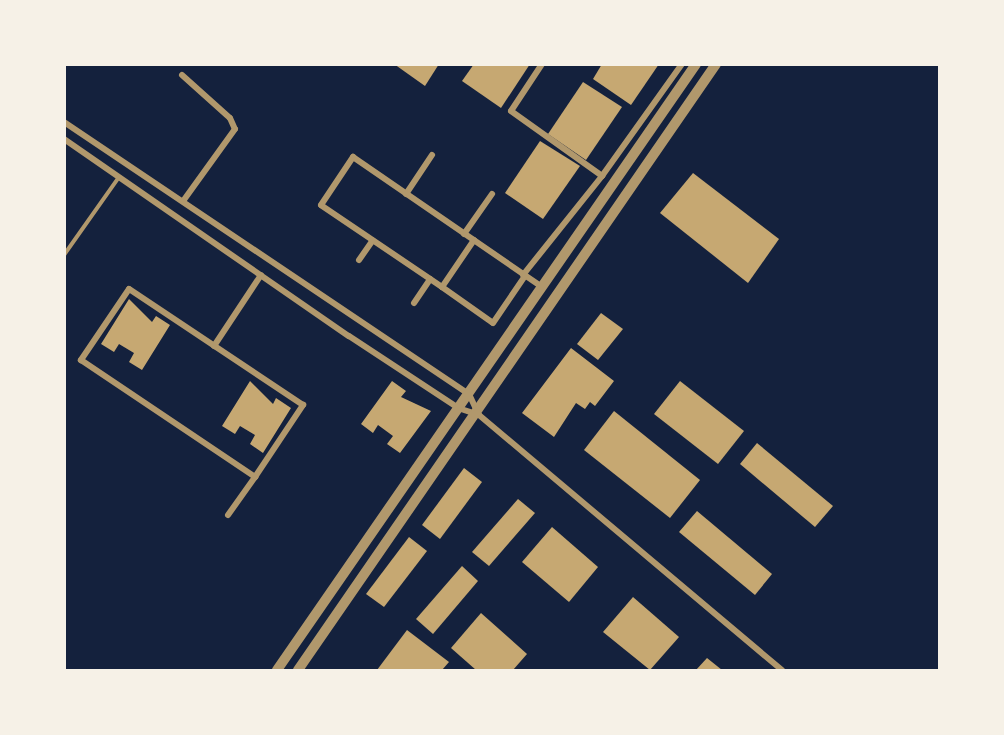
<!DOCTYPE html>
<html>
<head>
<meta charset="utf-8">
<style>
	body { margin:0 }
	#map { position:relative; width:1004px; height:735px; overflow:hidden; background:#14213d; font-family:Karla,sans-serif }
	div>[style] { position:absolute }
	.building>* { inset:0; background:#c6a872 }
	.service>* { height:4px; margin:-2px; padding:0 2px; transform-origin:2px; border-radius:2px; background:#b1986c }
	.minor>* { height:6px; margin:-3px; padding:0 3px; transform-origin:3px; border-radius:3px; background:#b1986c }
	.tertiary>* { height:10px; margin:-5px; padding:0 5px; transform-origin:5px; border-radius:5px; background:#b1986c }
	span { translate:-50% -50%; white-space:nowrap; text-align:center; line-height:1.15; -webkit-text-stroke:4.5px #f6f1e7; paint-order:stroke }
	.frame { position:absolute; inset:0; border:66px solid #f6f1e7; pointer-events:none }
</style>
</head>
<body>
<div id="map">
	<div class="building">
		<div style="clip-path:polygon(394px 64px,439px 64px,425px 86px)"></div>
		<div style="clip-path:polygon(474px 64px,530px 64px,501px 108px,462px 81px)"></div>
		<div style="clip-path:polygon(602px 64px,659px 64px,631px 105px,593px 79px)"></div>
		<div style="clip-path:polygon(583px 82px,622px 107px,586px 160px,548px 134px)"></div>
		<div style="clip-path:polygon(540px 141px,580px 166px,543px 219px,505px 193px)"></div>
		<div style="clip-path:polygon(693px 173px,779px 239px,748px 283px,660px 213px)"></div>
		<div style="clip-path:polygon(129px 299px,152px 322px,156px 316px,170px 325px,142px 370px,129px 362px,134px 353px,119px 344px,114px 352px,101px 344px)"></div>
		<div style="clip-path:polygon(601px 313px,623px 329px,598px 360px,577px 344px)"></div>
		<div style="clip-path:polygon(571px 348px,614px 381px,595px 406px,590px 402px,585px 409px,576px 403px,554px 437px,522px 413px)"></div>
		<div style="clip-path:polygon(250px 381px,273px 404px,276px 398px,291px 408px,263px 453px,250px 444px,255px 435px,240px 426px,235px 434px,222px 426px)"></div>
		<div style="clip-path:polygon(392px 381px,406px 391px,401px 397px,431px 411px,400px 453px,387px 444px,393px 436px,378px 425px,373px 433px,361px 424px)"></div>
		<div style="clip-path:polygon(680px 381px,744px 431px,718px 464px,654px 414px)"></div>
		<div style="clip-path:polygon(614px 411px,700px 480px,670px 518px,584px 450px)"></div>
		<div style="clip-path:polygon(757px 443px,833px 506px,815px 527px,740px 464px)"></div>
		<div style="clip-path:polygon(464px 468px,482px 482px,440px 539px,422px 525px)"></div>
		<div style="clip-path:polygon(518px 499px,535px 513px,489px 566px,472px 552px)"></div>
		<div style="clip-path:polygon(697px 511px,772px 574px,755px 595px,679px 532px)"></div>
		<div style="clip-path:polygon(552px 527px,598px 567px,569px 602px,522px 562px)"></div>
		<div style="clip-path:polygon(409px 537px,427px 551px,384px 607px,366px 594px)"></div>
		<div style="clip-path:polygon(462px 566px,478px 581px,433px 634px,416px 619px)"></div>
		<div style="clip-path:polygon(633px 597px,679px 637px,650px 670px,603px 632px)"></div>
		<div style="clip-path:polygon(481px 613px,527px 654px,513px 670px,476px 670px,451px 648px)"></div>
		<div style="clip-path:polygon(407px 630px,449px 662px,442px 670px,377px 670px)"></div>
		<div style="clip-path:polygon(707px 658px,722px 670px,696px 670px)"></div>
	</div>
	<div class="service">
		<div style="left:64px;top:255px;width:95px;rotate:-54.8deg"></div>
	</div>
	<div class="minor">
		<div style="left:542px;top:64px;width:56px;rotate:123.4deg"></div>
		<div style="left:511px;top:111px;width:112px;rotate:35.5deg"></div>
		<div style="left:602px;top:176px;width:138px;rotate:-54.5deg"></div>
		<div style="left:182px;top:75px;width:64px;rotate:41.9deg"></div>
		<div style="left:230px;top:118px;width:12px;rotate:66deg"></div>
		<div style="left:235px;top:129px;width:89px;rotate:125.8deg"></div>
		<div style="left:64px;top:122px;width:488px;rotate:33.9deg"></div>
		<div style="left:469px;top:394px;width:19px;rotate:65deg"></div>
		<div style="left:64px;top:139px;width:346px;rotate:34.7deg"></div>
		<div style="left:349px;top:336px;width:131px;rotate:33.4deg"></div>
		<div style="left:458px;top:408px;width:22px;rotate:18deg"></div>
		<div style="left:479px;top:415px;width:396px;rotate:40.1deg"></div>
		<div style="left:406px;top:194px;width:47px;rotate:-56.3deg"></div>
		<div style="left:464px;top:234px;width:49px;rotate:-55deg"></div>
		<div style="left:474px;top:240px;width:57px;rotate:124.2deg"></div>
		<div style="left:442px;top:287px;width:146px;rotate:-145.9deg"></div>
		<div style="left:321px;top:205px;width:58px;rotate:-56.3deg"></div>
		<div style="left:353px;top:157px;width:229px;rotate:34.5deg"></div>
		<div style="left:359px;top:260px;width:24px;rotate:-55deg"></div>
		<div style="left:523px;top:275px;width:127px;rotate:-51.4deg"></div>
		<div style="left:442px;top:287px;width:62px;rotate:35.2deg"></div>
		<div style="left:493px;top:323px;width:57px;rotate:-55.8deg"></div>
		<div style="left:414px;top:303px;width:29px;rotate:-56deg"></div>
		<div style="left:214px;top:346px;width:85px;rotate:-56.5deg"></div>
		<div style="left:228px;top:515px;width:47px;rotate:-54.6deg"></div>
		<div style="left:255px;top:477px;width:87px;rotate:-56.3deg"></div>
		<div style="left:303px;top:405px;width:209px;rotate:-146.3deg"></div>
		<div style="left:129px;top:289px;width:86px;rotate:124.1deg"></div>
		<div style="left:81px;top:360px;width:210px;rotate:33.9deg"></div>
	</div>
	<div class="tertiary">
		<div style="left:277px;top:670px;width:737px;rotate:-55.34deg"></div>
		<div style="left:298px;top:670px;width:736px;rotate:-55.4deg"></div>
	</div>
	<div class="frame"></div>
</div>
</body>
</html>
